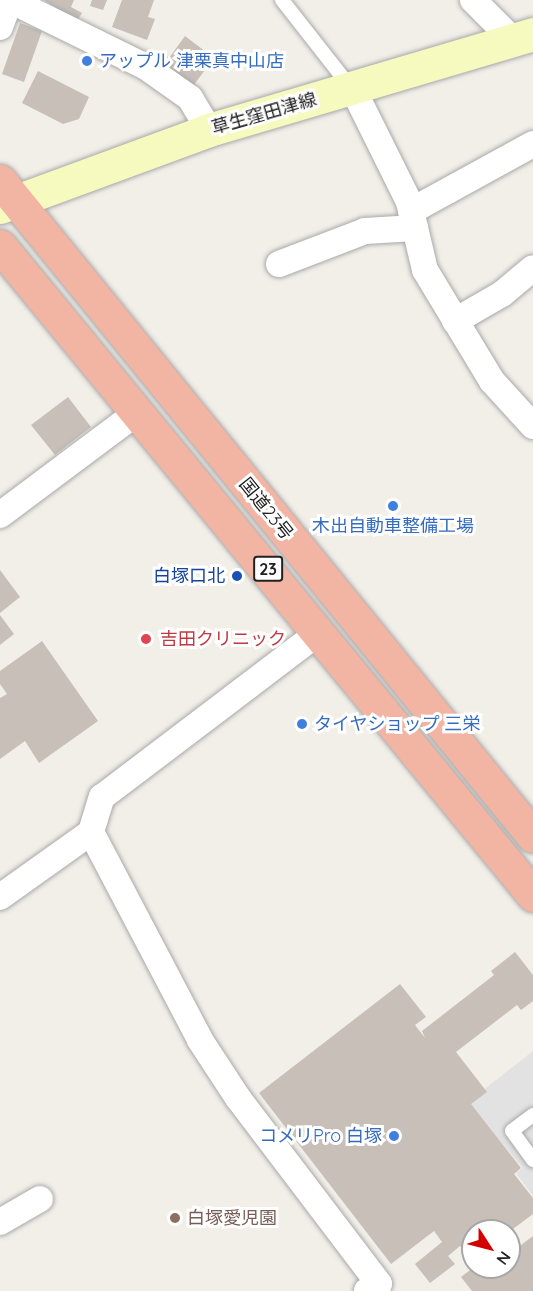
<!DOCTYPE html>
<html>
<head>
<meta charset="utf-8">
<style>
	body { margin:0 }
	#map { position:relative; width:533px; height:1291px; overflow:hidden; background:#f2efe9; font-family:Quicksand,"Noto Sans JP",sans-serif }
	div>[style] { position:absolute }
	.parking>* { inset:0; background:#e2e2e2 }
	.building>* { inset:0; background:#c7bfb8 }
	.roads { filter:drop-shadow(0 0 2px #a9a9a9) drop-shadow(0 0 2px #a9a9a9) }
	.service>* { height:14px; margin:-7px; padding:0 7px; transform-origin:7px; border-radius:7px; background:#fff }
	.minor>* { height:26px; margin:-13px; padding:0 13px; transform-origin:13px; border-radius:13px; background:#fff }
	.secondary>* { height:33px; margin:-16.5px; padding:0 16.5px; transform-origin:16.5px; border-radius:16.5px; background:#f7fabf }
	.trunk>* { height:33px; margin:-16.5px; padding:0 16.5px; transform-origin:16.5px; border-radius:16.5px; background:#f2b4a3 }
	.dots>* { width:16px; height:16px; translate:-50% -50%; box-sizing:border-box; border:3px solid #fff; border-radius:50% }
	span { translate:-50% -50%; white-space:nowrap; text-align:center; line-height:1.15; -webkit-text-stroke:6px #fff; paint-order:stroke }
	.shield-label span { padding:2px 4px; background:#fff; border:2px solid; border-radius:4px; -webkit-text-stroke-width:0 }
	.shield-label { font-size:16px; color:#222; font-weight:700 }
	.shop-label { font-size:18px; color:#366cbe }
	.left { translate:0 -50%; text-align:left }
	.right { translate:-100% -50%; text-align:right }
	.street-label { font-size:18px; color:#222 }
	.transit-label { font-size:18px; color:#164399 }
	.health-label { font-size:18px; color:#be3a42 }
	.education-label { font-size:18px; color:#785e54 }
	.north { position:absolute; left:461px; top:1219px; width:60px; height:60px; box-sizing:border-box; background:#fff; border:2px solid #a7a7a7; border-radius:50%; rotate:126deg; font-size:16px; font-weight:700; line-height:24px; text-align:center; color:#222 }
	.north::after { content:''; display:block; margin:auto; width:21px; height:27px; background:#d40000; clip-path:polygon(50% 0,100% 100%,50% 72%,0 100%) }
</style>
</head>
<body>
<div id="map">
	<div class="parking">
		<div style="clip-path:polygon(533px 1051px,533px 1196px,516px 1173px,523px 1168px,467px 1103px)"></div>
	</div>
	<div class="building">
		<div style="clip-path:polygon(44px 0,74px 0,71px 7px,82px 13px,77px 21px)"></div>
		<div style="clip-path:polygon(92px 0,107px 0,103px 10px,90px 6px)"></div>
		<div style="clip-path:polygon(122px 0,154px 0,148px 17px,155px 19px,147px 40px,112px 27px)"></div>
		<div style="clip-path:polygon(20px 23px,42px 31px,24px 82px,2px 74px)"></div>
		<div style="clip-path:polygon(185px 36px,214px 58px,193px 86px,156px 58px,161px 51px,169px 58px)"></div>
		<div style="clip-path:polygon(38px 71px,89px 97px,79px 119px,63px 124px,22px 103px)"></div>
		<div style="clip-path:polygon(68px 397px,91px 427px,55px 455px,31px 425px)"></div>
		<div style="clip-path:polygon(0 570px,20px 597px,0 613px)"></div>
		<div style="clip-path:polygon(0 615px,14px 634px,0 645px)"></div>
		<div style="clip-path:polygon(42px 641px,98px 721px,39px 763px,25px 741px,0 759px,0 698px,7px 694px,0 684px,0 671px)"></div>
		<div style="clip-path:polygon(515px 952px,533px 975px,533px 1001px,521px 1010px,517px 1005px,456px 1052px,487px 1092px,471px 1104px,521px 1168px,514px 1174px,533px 1198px,533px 1214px,509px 1232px,473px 1231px,473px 1263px,460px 1246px,448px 1256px,455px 1264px,430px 1283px,415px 1264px,442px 1242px,434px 1231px,391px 1264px,259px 1093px,400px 984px,426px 1017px,415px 1025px,425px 1038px,422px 1031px,494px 975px,491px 971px)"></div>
		<div style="clip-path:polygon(533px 1236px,533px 1291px,472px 1291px,461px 1277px,474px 1267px,481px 1275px,492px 1267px,509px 1267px,509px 1254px)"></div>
	</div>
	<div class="roads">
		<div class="service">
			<div style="left:282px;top:0;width:112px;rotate:51.9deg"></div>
			<div style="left:533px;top:1115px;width:26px;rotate:143deg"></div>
			<div style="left:512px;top:1131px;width:36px;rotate:54deg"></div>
		</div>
		<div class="minor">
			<div style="left:10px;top:0;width:152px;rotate:26.2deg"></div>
			<div style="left:146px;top:67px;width:54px;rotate:35.2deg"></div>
			<div style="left:190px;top:98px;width:37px;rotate:59deg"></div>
			<div style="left:473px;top:0;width:57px;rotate:45deg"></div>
			<div style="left:0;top:27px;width:29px;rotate:-70deg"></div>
			<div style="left:353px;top:89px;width:126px;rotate:63.6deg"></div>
			<div style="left:409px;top:202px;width:70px;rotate:76.8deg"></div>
			<div style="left:425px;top:270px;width:130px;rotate:58.9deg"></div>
			<div style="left:492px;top:381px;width:61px;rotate:47.7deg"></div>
			<div style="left:411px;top:211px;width:139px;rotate:-28.8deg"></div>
			<div style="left:279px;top:264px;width:92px;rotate:-21deg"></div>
			<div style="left:365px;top:231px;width:50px;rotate:-3.4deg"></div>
			<div style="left:455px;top:321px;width:54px;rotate:-29.9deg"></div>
			<div style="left:502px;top:294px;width:40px;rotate:-40deg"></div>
			<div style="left:0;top:515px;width:174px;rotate:-36.8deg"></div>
			<div style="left:91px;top:832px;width:235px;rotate:62.3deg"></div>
			<div style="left:200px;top:1040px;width:69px;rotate:56.8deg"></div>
			<div style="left:238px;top:1098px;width:233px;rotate:52.8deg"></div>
			<div style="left:379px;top:1284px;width:14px;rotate:150deg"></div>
			<div style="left:0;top:897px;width:112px;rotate:-35.5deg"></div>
			<div style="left:91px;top:832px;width:37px;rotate:-73deg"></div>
			<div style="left:102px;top:797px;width:273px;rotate:-37.2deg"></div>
			<div style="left:0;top:1222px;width:46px;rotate:-29.9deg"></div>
		</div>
		<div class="secondary">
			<div style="left:0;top:207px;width:223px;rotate:-20.2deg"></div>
			<div style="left:209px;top:130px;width:338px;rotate:-16.5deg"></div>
		</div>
		<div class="trunk">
			<div style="left:0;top:181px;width:844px;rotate:50.86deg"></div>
			<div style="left:0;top:246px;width:840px;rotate:50.6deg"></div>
		</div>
	</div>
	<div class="dots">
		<div style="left:87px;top:61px;background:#3f7fe0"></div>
		<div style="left:393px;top:506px;background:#3f7fe0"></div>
		<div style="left:237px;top:576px;background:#1a4fb4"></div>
		<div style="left:146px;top:639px;background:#e0444e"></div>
		<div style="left:302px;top:724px;background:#3f7fe0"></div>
		<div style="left:394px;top:1136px;background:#3f7fe0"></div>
		<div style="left:175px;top:1218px;background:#8d6e63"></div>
	</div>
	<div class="shield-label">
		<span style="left:268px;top:569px">23</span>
	</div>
	<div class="shop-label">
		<span class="left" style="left:99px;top:61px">アップル 津栗真中山店</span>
		<span style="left:393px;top:526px">木出自動車整備工場</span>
		<span class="left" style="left:314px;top:724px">タイヤショップ 三栄</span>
		<span class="right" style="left:382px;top:1136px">コメリPro 白塚</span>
	</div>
	<div class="street-label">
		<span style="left:264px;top:114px;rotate:-16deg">草生窪田津線</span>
		<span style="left:266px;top:509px;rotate:51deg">国道23号</span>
	</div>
	<div class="transit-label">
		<span class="right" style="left:225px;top:576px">白塚口北</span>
	</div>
	<div class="health-label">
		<span class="left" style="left:160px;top:639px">吉田クリニック</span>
	</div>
	<div class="education-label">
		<span class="left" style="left:187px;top:1218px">白塚愛児園</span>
	</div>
	<div class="north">N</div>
</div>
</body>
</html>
